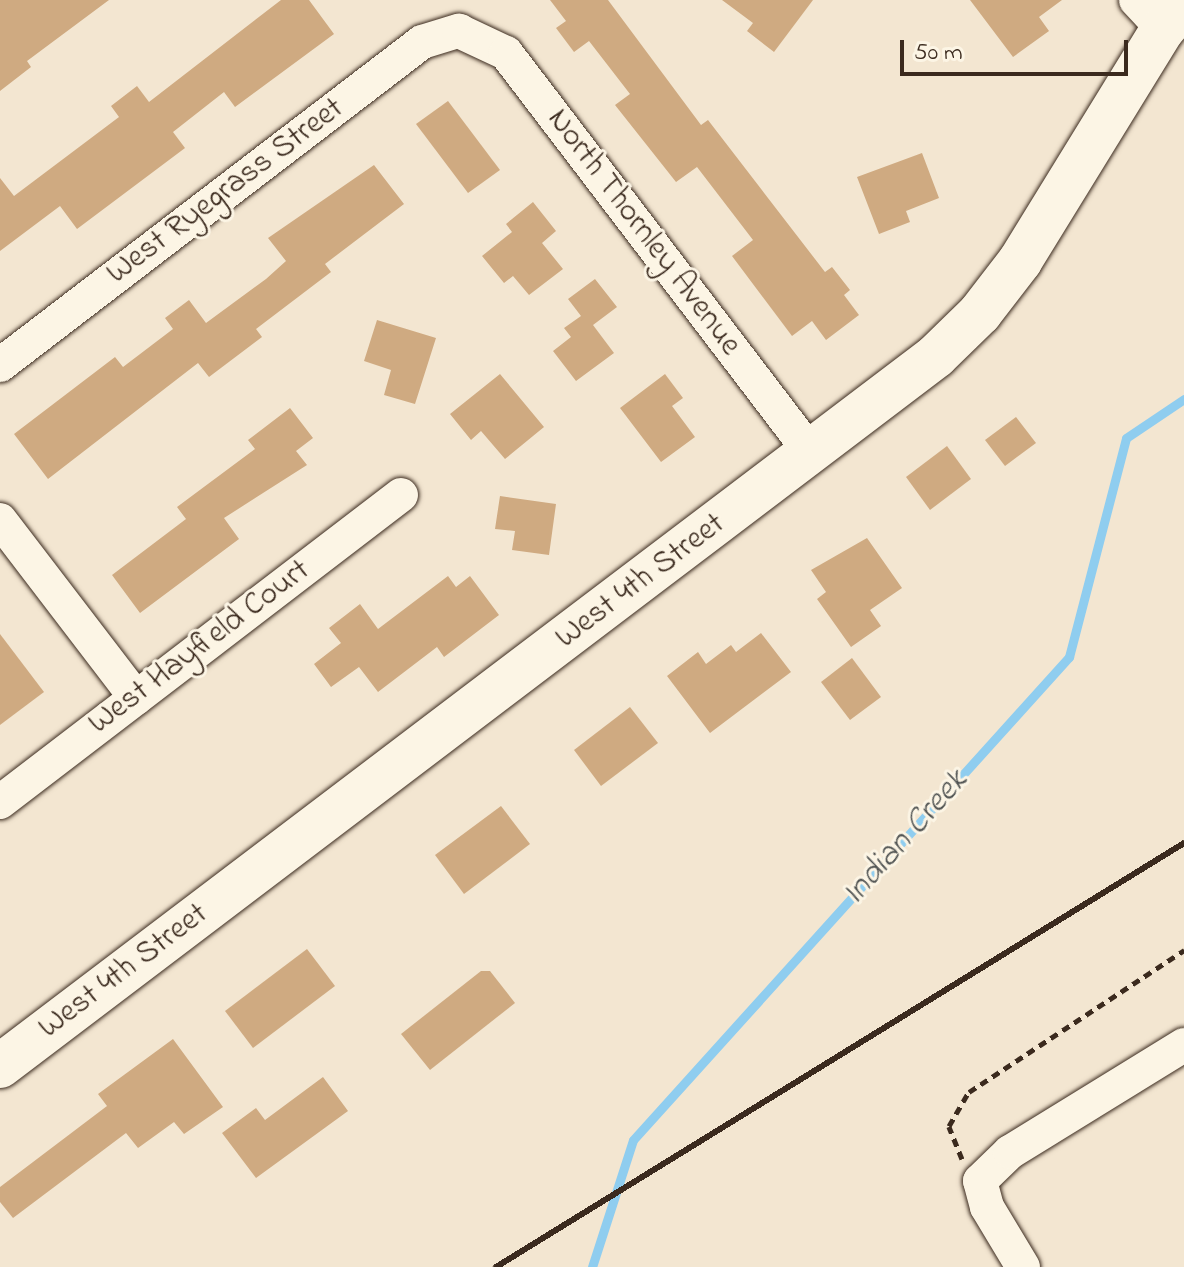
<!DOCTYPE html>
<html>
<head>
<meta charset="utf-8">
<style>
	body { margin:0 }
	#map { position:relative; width:1184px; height:1267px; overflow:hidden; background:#f3e6d1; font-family:"Indie Flower",sans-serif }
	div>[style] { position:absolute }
	.stream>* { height:9px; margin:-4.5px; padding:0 4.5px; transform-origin:4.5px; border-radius:4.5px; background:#8fcdef }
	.building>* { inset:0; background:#cfaa81 }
	.path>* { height:5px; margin-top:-2.5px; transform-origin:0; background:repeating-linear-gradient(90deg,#3b2a1e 0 8px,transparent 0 14px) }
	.roads { filter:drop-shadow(0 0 2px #3b2a1e) drop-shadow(0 0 2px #3b2a1e) }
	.minor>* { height:34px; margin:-17px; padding:0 17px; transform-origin:17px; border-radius:17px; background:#fcf5e5 }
	.secondary>* { height:44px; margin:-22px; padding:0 22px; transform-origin:22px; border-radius:22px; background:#fcf5e5 }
	.rail>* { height:6px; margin:-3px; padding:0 3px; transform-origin:3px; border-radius:3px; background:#3b2a1e }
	span { translate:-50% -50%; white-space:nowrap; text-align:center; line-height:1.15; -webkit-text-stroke:6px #fcf5e5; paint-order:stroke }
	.street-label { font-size:32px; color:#3b2a1e }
	.water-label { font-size:34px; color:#505352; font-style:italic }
	.scale { position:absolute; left:900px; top:40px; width:228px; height:36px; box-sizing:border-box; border:4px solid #3b2a1e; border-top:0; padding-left:10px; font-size:24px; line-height:28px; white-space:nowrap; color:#3b2a1e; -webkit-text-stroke:6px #fcf5e5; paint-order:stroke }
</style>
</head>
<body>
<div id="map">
	<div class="stream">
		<div style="left:592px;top:1267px;width:133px;rotate:-72.1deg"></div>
		<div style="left:633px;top:1140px;width:651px;rotate:-47.93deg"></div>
		<div style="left:1069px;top:657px;width:226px;rotate:-75.4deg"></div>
		<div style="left:1126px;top:438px;width:70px;rotate:-33.9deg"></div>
	</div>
	<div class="building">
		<div style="clip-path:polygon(0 0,109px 0,27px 61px,31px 67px,0 91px)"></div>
		<div style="clip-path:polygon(281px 0,309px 0,334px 34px,235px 107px,224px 92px,173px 132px,185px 148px,77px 229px,60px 206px,0 251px,0 178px,14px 196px,119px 117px,111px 106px,137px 86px,149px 102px)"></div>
		<div style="clip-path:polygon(550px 0,608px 0,701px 125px,708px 120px,825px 272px,832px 267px,850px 290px,844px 295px,859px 315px,826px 340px,812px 321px,792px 336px,732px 256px,753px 240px,697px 167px,676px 182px,615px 105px,630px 94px,589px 41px,574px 52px,556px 28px,566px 21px)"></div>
		<div style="clip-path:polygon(722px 0,813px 0,774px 52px,747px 31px,753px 23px)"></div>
		<div style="clip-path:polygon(970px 0,1062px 0,1039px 17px,1049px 31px,1013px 57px)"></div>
		<div style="clip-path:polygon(448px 101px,500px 170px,468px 193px,416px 124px)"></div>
		<div style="clip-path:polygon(922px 153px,939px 198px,906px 211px,910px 222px,879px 234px,857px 177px)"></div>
		<div style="clip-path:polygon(374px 165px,404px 204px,325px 264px,331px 272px,256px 329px,262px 337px,209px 377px,198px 363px,48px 479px,14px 434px,115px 357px,123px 367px,173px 329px,165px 318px,189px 300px,206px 323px,266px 279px,286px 261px,268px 238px)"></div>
		<div style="clip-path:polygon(533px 202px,556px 231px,542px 243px,563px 269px,529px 295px,513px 276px,504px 283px,482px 256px,512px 232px,506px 224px)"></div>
		<div style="clip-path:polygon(595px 279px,617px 307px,593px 325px,614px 353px,576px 381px,553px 351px,571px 337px,564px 328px,581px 316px,568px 299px)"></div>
		<div style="clip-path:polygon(377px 320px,436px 338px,415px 404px,384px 395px,391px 370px,364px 361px)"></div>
		<div style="clip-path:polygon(500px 374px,544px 427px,505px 459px,481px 431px,471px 440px,450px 414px)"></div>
		<div style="clip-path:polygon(665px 374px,683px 398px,672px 406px,695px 437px,661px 462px,620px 408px)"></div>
		<div style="clip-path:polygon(290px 408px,313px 438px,296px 451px,307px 465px,224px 518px,239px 539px,140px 613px,112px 575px,186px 519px,177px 507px,255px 449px,248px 440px)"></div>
		<div style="clip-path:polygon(1016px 417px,1036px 443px,1005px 466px,985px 440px)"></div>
		<div style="clip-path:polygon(947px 446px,971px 479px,930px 510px,906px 477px)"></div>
		<div style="clip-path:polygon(500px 496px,556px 504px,549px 555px,512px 550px,515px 531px,495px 529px)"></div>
		<div style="clip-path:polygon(867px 538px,902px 588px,870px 610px,881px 626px,851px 647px,817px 599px,826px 592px,811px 570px)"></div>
		<div style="clip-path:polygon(448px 576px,456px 587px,470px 576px,499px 615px,444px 657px,437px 647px,378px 692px,359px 667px,331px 687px,314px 664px,341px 643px,329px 628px,360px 604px,378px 629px)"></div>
		<div style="clip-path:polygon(761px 633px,791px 672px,710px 733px,667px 676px,698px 652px,706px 664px,731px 645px,736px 652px)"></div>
		<div style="clip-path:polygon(0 634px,44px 692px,0 725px)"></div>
		<div style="clip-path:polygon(852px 658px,881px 697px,850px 720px,821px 682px)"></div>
		<div style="clip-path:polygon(630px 707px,658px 743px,601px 786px,574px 750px)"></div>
		<div style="clip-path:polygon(501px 806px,530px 844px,464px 894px,435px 855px)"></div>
		<div style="clip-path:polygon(307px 949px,335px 986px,253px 1048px,225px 1011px)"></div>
		<div style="clip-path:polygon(481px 971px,490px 971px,515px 1003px,430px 1070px,401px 1034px)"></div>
		<div style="clip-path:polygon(173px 1039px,223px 1107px,184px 1134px,174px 1122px,138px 1148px,126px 1133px,13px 1218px,0 1202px,0 1187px,107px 1106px,98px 1094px)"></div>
		<div style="clip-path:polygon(323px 1077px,348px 1111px,256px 1178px,222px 1133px,256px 1108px,265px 1120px)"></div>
	</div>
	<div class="path">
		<div style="left:962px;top:1159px;width:35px;rotate:-112deg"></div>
		<div style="left:949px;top:1126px;width:39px;rotate:-60deg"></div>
		<div style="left:969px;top:1092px;width:258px;rotate:-33.4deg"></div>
	</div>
	<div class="roads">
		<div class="minor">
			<div style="left:1136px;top:0;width:40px;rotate:47deg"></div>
			<div style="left:0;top:365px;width:531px;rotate:-37.43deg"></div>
			<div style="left:422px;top:42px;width:39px;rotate:-17deg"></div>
			<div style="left:459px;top:31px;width:52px;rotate:25.1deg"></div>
			<div style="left:506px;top:53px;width:503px;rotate:52.67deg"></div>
			<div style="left:0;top:520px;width:224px;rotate:52.6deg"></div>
			<div style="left:0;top:802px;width:505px;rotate:-37.44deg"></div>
			<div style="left:1023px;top:1267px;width:70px;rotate:-121deg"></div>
			<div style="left:987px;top:1207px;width:27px;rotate:-105deg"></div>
			<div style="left:980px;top:1181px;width:42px;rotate:-44deg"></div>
			<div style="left:1010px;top:1152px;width:204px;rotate:-31.6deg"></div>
		</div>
		<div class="secondary">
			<div style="left:0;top:1066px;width:1175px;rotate:-37.18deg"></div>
			<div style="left:936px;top:356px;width:62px;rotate:-44.3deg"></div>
			<div style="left:980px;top:313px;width:66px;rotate:-52.4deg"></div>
			<div style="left:1020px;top:261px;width:273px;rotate:-58.4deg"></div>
			<div style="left:1163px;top:29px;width:32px;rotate:-49deg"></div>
		</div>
	</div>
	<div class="rail">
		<div style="left:496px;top:1267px;width:808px;rotate:-31.64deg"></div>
	</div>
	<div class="street-label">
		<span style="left:226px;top:192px;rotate:-37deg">West Ryegrass Street</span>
		<span style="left:643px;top:233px;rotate:53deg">North Thornley Avenue</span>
		<span style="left:641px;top:582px;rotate:-37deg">West 4th Street</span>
		<span style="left:200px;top:648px;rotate:-37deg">West Hayfield Court</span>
		<span style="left:124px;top:972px;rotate:-37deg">West 4th Street</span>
	</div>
	<div class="water-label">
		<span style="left:906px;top:838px;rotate:-48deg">Indian Creek</span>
	</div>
	<div class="scale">50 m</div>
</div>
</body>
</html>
